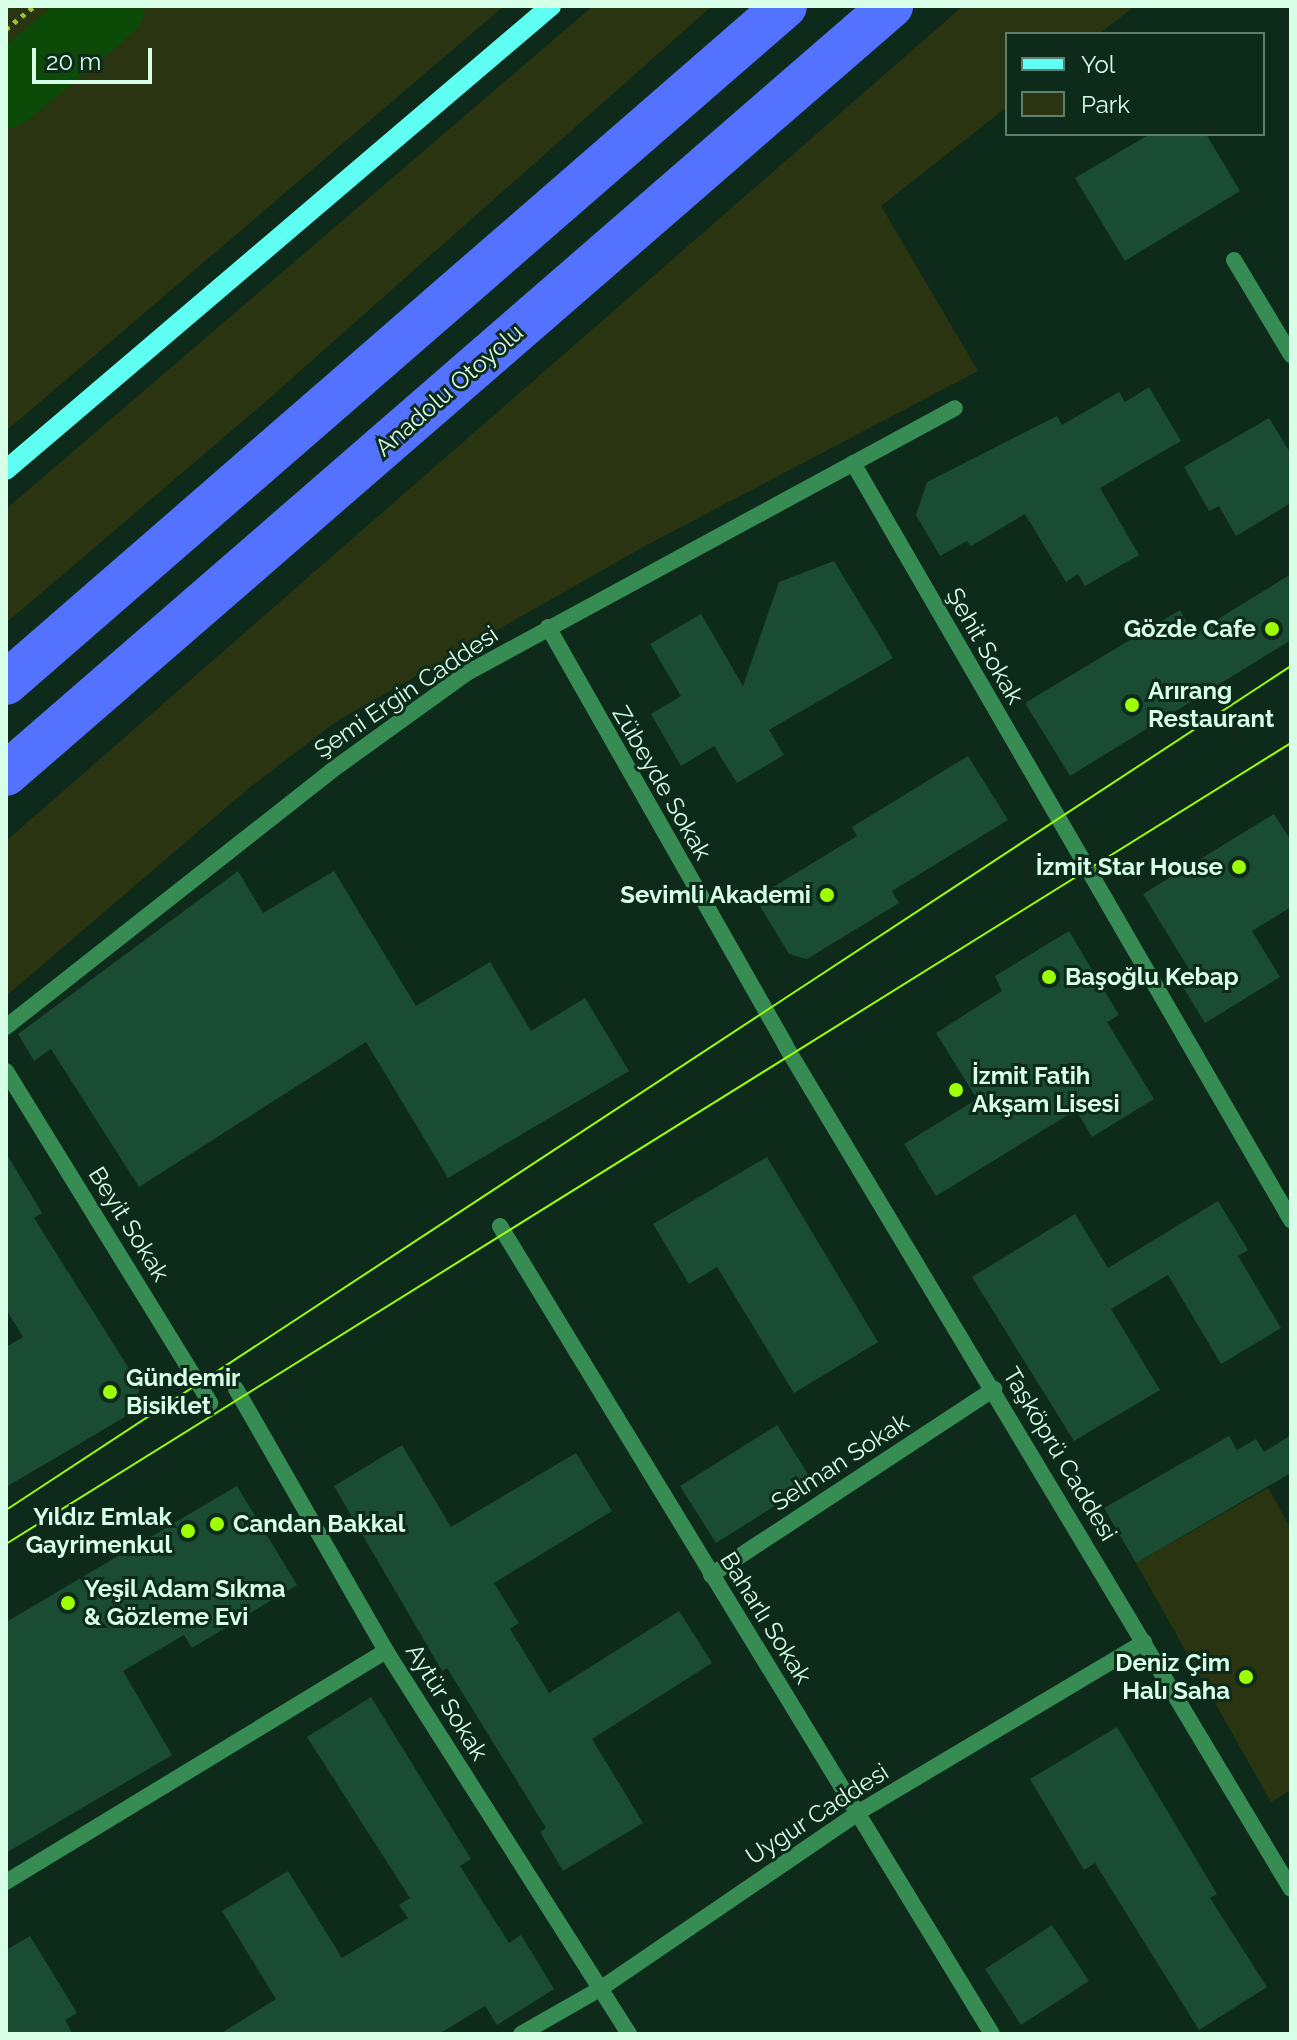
<!DOCTYPE html>
<html>
<head>
<meta charset="utf-8">
<style>
	body { margin:0 }
	#map { position:relative; width:1297px; height:2040px; overflow:hidden; background:#0e2a1b; font-family:Raleway,sans-serif }
	div>[style] { position:absolute }
	.green>* { inset:0; background:#2b3411 }
	.river>* { height:72px; margin:-36px; padding:0 36px; transform-origin:36px; border-radius:36px; background:#0b4a07 }
	.building>* { inset:0; background:#194c32 }
	.path>* { height:5px; margin-top:-2.5px; transform-origin:0; background:repeating-linear-gradient(90deg,#9ec327 0 4px,transparent 0 10px) }
	.minor>* { height:16px; margin:-8px; padding:0 8px; transform-origin:8px; border-radius:8px; background:#368c53 }
	.primary>* { height:20px; margin:-10px; padding:0 10px; transform-origin:10px; border-radius:10px; background:#5efff2 }
	.motorway>* { height:44px; margin:-22px; padding:0 22px; transform-origin:22px; border-radius:22px; background:#5272ff }
	.tram>* { height:2px; margin:-1px; padding:0 1px; transform-origin:1px; border-radius:1px; background:#9cff03 }
	.dots>* { width:22px; height:22px; translate:-50% -50%; box-sizing:border-box; border:4px solid #0e2a1b; border-radius:50% }
	span { translate:-50% -50%; white-space:nowrap; text-align:center; line-height:1.15; -webkit-text-stroke:6px #0e2a1b; paint-order:stroke }
	.street-label { font-size:24px; color:#d7ffe7 }
	.poi-label { font-size:24px; color:#d7ffe7; font-weight:700 }
	.right { translate:-100% -50%; text-align:right }
	.left { translate:0 -50%; text-align:left }
	.frame { position:absolute; inset:0; border:8px solid #d7ffe7; pointer-events:none }
	.legend { position:absolute; left:1005px; top:32px; width:260px; height:104px; box-sizing:border-box; background:#0e2a1b; border:2px solid #5e7f6d; margin:0; padding:10px 14px; list-style:none; font-size:24px; color:#d7ffe7 }
	.legend li { display:flex; align-items:center; gap:16px; height:40px }
	.legend b { width:40px; border:2px solid #5e7f6d }
	.scale { position:absolute; left:32px; top:48px; width:120px; height:36px; box-sizing:border-box; border:4px solid #d7ffe7; border-top:0; padding-left:10px; font-size:24px; line-height:28px; white-space:nowrap; color:#d7ffe7; -webkit-text-stroke:6px #0e2a1b; paint-order:stroke }
</style>
</head>
<body>
<div id="map">
	<div class="green">
		<div style="clip-path:polygon(6px 6px,504px 6px,6px 431px)"></div>
		<div style="clip-path:polygon(593px 6px,712px 6px,264px 403px,6px 623px,6px 509px)"></div>
		<div style="clip-path:polygon(963px 6px,1135px 6px,1099px 34px,1007px 34px,1007px 107px,881px 206px,978px 371px,645px 546px,337px 721px,249px 788px,6px 996px,6px 841px)"></div>
		<div style="clip-path:polygon(1268px 1488px,1291px 1529px,1291px 1790px,1271px 1802px,1136px 1563px)"></div>
	</div>
	<div class="river">
		<div style="left:6px;top:92px;width:134px;rotate:-39.9deg"></div>
	</div>
	<div class="building">
		<div style="clip-path:polygon(1150px 134px,1206px 134px,1240px 191px,1125px 261px,1075px 178px)"></div>
		<div style="clip-path:polygon(1149px 387px,1181px 441px,1100px 488px,1139px 555px,1085px 586px,1078px 574px,1066px 582px,1025px 514px,971px 546px,967px 541px,940px 556px,916px 515px,927px 482px,1057px 416px,1062px 425px,1119px 392px,1125px 402px)"></div>
		<div style="clip-path:polygon(1269px 418px,1291px 454px,1291px 503px,1236px 536px,1219px 506px,1209px 511px,1184px 467px)"></div>
		<div style="clip-path:polygon(834px 561px,893px 658px,769px 730px,784px 755px,737px 783px,714px 746px,681px 766px,651px 714px,681px 696px,650px 644px,701px 614px,743px 686px,779px 582px)"></div>
		<div style="clip-path:polygon(1291px 574px,1291px 640px,1070px 776px,1025px 703px,1180px 610px,1194px 634px)"></div>
		<div style="clip-path:polygon(968px 756px,1008px 820px,892px 891px,899px 903px,807px 959px,789px 954px,755px 898px,857px 836px,852px 827px)"></div>
		<div style="clip-path:polygon(1274px 814px,1291px 841px,1291px 907px,1252px 931px,1280px 977px,1205px 1023px,1177px 977px,1189px 969px,1143px 894px)"></div>
		<div style="clip-path:polygon(238px 871px,263px 913px,334px 871px,416px 1006px,490px 962px,531px 1031px,585px 998px,629px 1071px,448px 1178px,366px 1042px,139px 1187px,51px 1049px,34px 1061px,18px 1034px)"></div>
		<div style="clip-path:polygon(1069px 931px,1119px 1015px,1107px 1022px,1154px 1099px,1092px 1137px,1076px 1110px,936px 1196px,904px 1144px,977px 1099px,936px 1033px,1002px 991px,995px 976px)"></div>
		<div style="clip-path:polygon(6px 1153px,42px 1213px,34px 1218px,140px 1386px,135px 1411px,6px 1487px,6px 1347px,23px 1337px,6px 1309px)"></div>
		<div style="clip-path:polygon(767px 1157px,878px 1342px,794px 1393px,717px 1267px,689px 1284px,653px 1224px)"></div>
		<div style="clip-path:polygon(1218px 1201px,1248px 1250px,1238px 1256px,1281px 1328px,1221px 1364px,1168px 1275px,1111px 1309px,1160px 1390px,1074px 1441px,972px 1277px,1075px 1214px,1108px 1268px)"></div>
		<div style="clip-path:polygon(777px 1425px,813px 1482px,716px 1543px,680px 1486px)"></div>
		<div style="clip-path:polygon(1291px 1435px,1291px 1473px,1136px 1563px,1104px 1508px,1229px 1436px,1237px 1450px,1256px 1439px,1264px 1452px)"></div>
		<div style="clip-path:polygon(402px 1445px,451px 1527px,576px 1453px,612px 1511px,494px 1583px,519px 1623px,510px 1629px,549px 1693px,679px 1611px,712px 1663px,592px 1739px,643px 1823px,563px 1871px,540px 1832px,546px 1828px,447px 1668px,442px 1671px,334px 1486px)"></div>
		<div style="clip-path:polygon(237px 1486px,297px 1585px,192px 1648px,184px 1635px,123px 1671px,172px 1755px,6px 1853px,6px 1622px)"></div>
		<div style="clip-path:polygon(371px 1697px,471px 1859px,460px 1866px,509px 1943px,521px 1935px,554px 1989px,497px 2025px,485px 2006px,439px 2034px,220px 2034px,276px 1999px,222px 1911px,288px 1871px,342px 1958px,408px 1918px,399px 1905px,410px 1898px,307px 1737px)"></div>
		<div style="clip-path:polygon(1117px 1727px,1217px 1894px,1210px 1898px,1267px 1987px,1199px 2030px,1095px 1863px,1084px 1870px,1030px 1779px)"></div>
		<div style="clip-path:polygon(1052px 1925px,1089px 1981px,1021px 2025px,985px 1969px)"></div>
		<div style="clip-path:polygon(30px 1936px,77px 2013px,65px 2020px,73px 2034px,6px 2034px,6px 1950px)"></div>
	</div>
	<div class="path">
		<div style="left:6px;top:29px;width:36px;rotate:-39deg"></div>
	</div>
	<div class="minor">
		<div style="left:1234px;top:260px;width:111px;rotate:59deg"></div>
		<div style="left:853px;top:463px;width:875px;rotate:59.95deg"></div>
		<div style="left:548px;top:627px;width:481px;rotate:60.4deg"></div>
		<div style="left:785px;top:1045px;width:984px;rotate:59.06deg"></div>
		<div style="left:6px;top:1027px;width:414px;rotate:-38.2deg"></div>
		<div style="left:331px;top:771px;width:168px;rotate:-35.8deg"></div>
		<div style="left:467px;top:673px;width:555px;rotate:-28.5deg"></div>
		<div style="left:6px;top:1071px;width:390px;rotate:58.4deg"></div>
		<div style="left:500px;top:1226px;width:946px;rotate:58.66deg"></div>
		<div style="left:236px;top:1389px;width:302px;rotate:60.2deg"></div>
		<div style="left:386px;top:1651px;width:454px;rotate:57.6deg"></div>
		<div style="left:711px;top:1575px;width:339px;rotate:-33.3deg"></div>
		<div style="left:6px;top:1882px;width:445px;rotate:-31.3deg"></div>
		<div style="left:521px;top:2034px;width:91px;rotate:-29.7deg"></div>
		<div style="left:600px;top:1989px;width:314px;rotate:-34.3deg"></div>
		<div style="left:859px;top:1812px;width:332px;rotate:-30.8deg"></div>
	</div>
	<div class="primary">
		<div style="left:6px;top:470px;width:716px;rotate:-40.41deg"></div>
	</div>
	<div class="motorway">
		<div style="left:6px;top:683px;width:1032px;rotate:-40.99deg"></div>
		<div style="left:6px;top:774px;width:1172px;rotate:-40.95deg"></div>
	</div>
	<div class="tram">
		<div style="left:6px;top:1510px;width:1537px;rotate:-33.3deg"></div>
		<div style="left:6px;top:1544px;width:1514px;rotate:-31.94deg"></div>
	</div>
	<div class="dots">
		<div style="left:1272px;top:629px;background:#9cff03"></div>
		<div style="left:1132px;top:705px;background:#9cff03"></div>
		<div style="left:1239px;top:867px;background:#9cff03"></div>
		<div style="left:827px;top:895px;background:#9cff03"></div>
		<div style="left:1049px;top:977px;background:#9cff03"></div>
		<div style="left:956px;top:1090px;background:#9cff03"></div>
		<div style="left:110px;top:1392px;background:#9cff03"></div>
		<div style="left:217px;top:1524px;background:#9cff03"></div>
		<div style="left:188px;top:1531px;background:#9cff03"></div>
		<div style="left:68px;top:1603px;background:#9cff03"></div>
		<div style="left:1246px;top:1677px;background:#9cff03"></div>
	</div>
	<div class="street-label">
		<span style="left:449px;top:390px;rotate:-41deg">Anadolu Otoyolu</span>
		<span style="left:985px;top:646px;rotate:60deg">Şehit Sokak</span>
		<span style="left:406px;top:692px;rotate:-34deg">Şemi Ergin Caddesi</span>
		<span style="left:662px;top:783px;rotate:60deg">Zübeyde Sokak</span>
		<span style="left:129px;top:1224px;rotate:58deg">Beyit Sokak</span>
		<span style="left:1060px;top:1454px;rotate:59deg">Taşköprü Caddesi</span>
		<span style="left:840px;top:1462px;rotate:-33deg">Selman Sokak</span>
		<span style="left:766px;top:1618px;rotate:58deg">Baharlı Sokak</span>
		<span style="left:447px;top:1702px;rotate:58deg">Aytür Sokak</span>
		<span style="left:817px;top:1814px;rotate:-33deg">Uygur Caddesi</span>
	</div>
	<div class="poi-label">
		<span class="right" style="left:1256px;top:629px">Gözde Cafe</span>
		<span class="left" style="left:1148px;top:705px">Arırang<br>Restaurant</span>
		<span class="right" style="left:1223px;top:867px">İzmit Star House</span>
		<span class="right" style="left:811px;top:895px">Sevimli Akademi</span>
		<span class="left" style="left:1065px;top:977px">Başoğlu Kebap</span>
		<span class="left" style="left:972px;top:1090px">İzmit Fatih<br>Akşam Lisesi</span>
		<span class="left" style="left:126px;top:1392px">Gündemir<br>Bisiklet</span>
		<span class="right" style="left:172px;top:1531px">Yıldız Emlak<br>Gayrimenkul</span>
		<span class="left" style="left:233px;top:1524px">Candan Bakkal</span>
		<span class="left" style="left:84px;top:1603px">Yeşil Adam Sıkma<br>&amp; Gözleme Evi</span>
		<span class="right" style="left:1230px;top:1677px">Deniz Çim<br>Halı Saha</span>
	</div>
	<div class="frame"></div>
	<ul class="legend">
	<li><b style="height:10px;background:#5efff2"></b>Yol</li>
	<li><b style="height:22px;background:#2b3411"></b>Park</li>
	</ul>
	<div class="scale">20 m</div>
</div>
</body>
</html>
